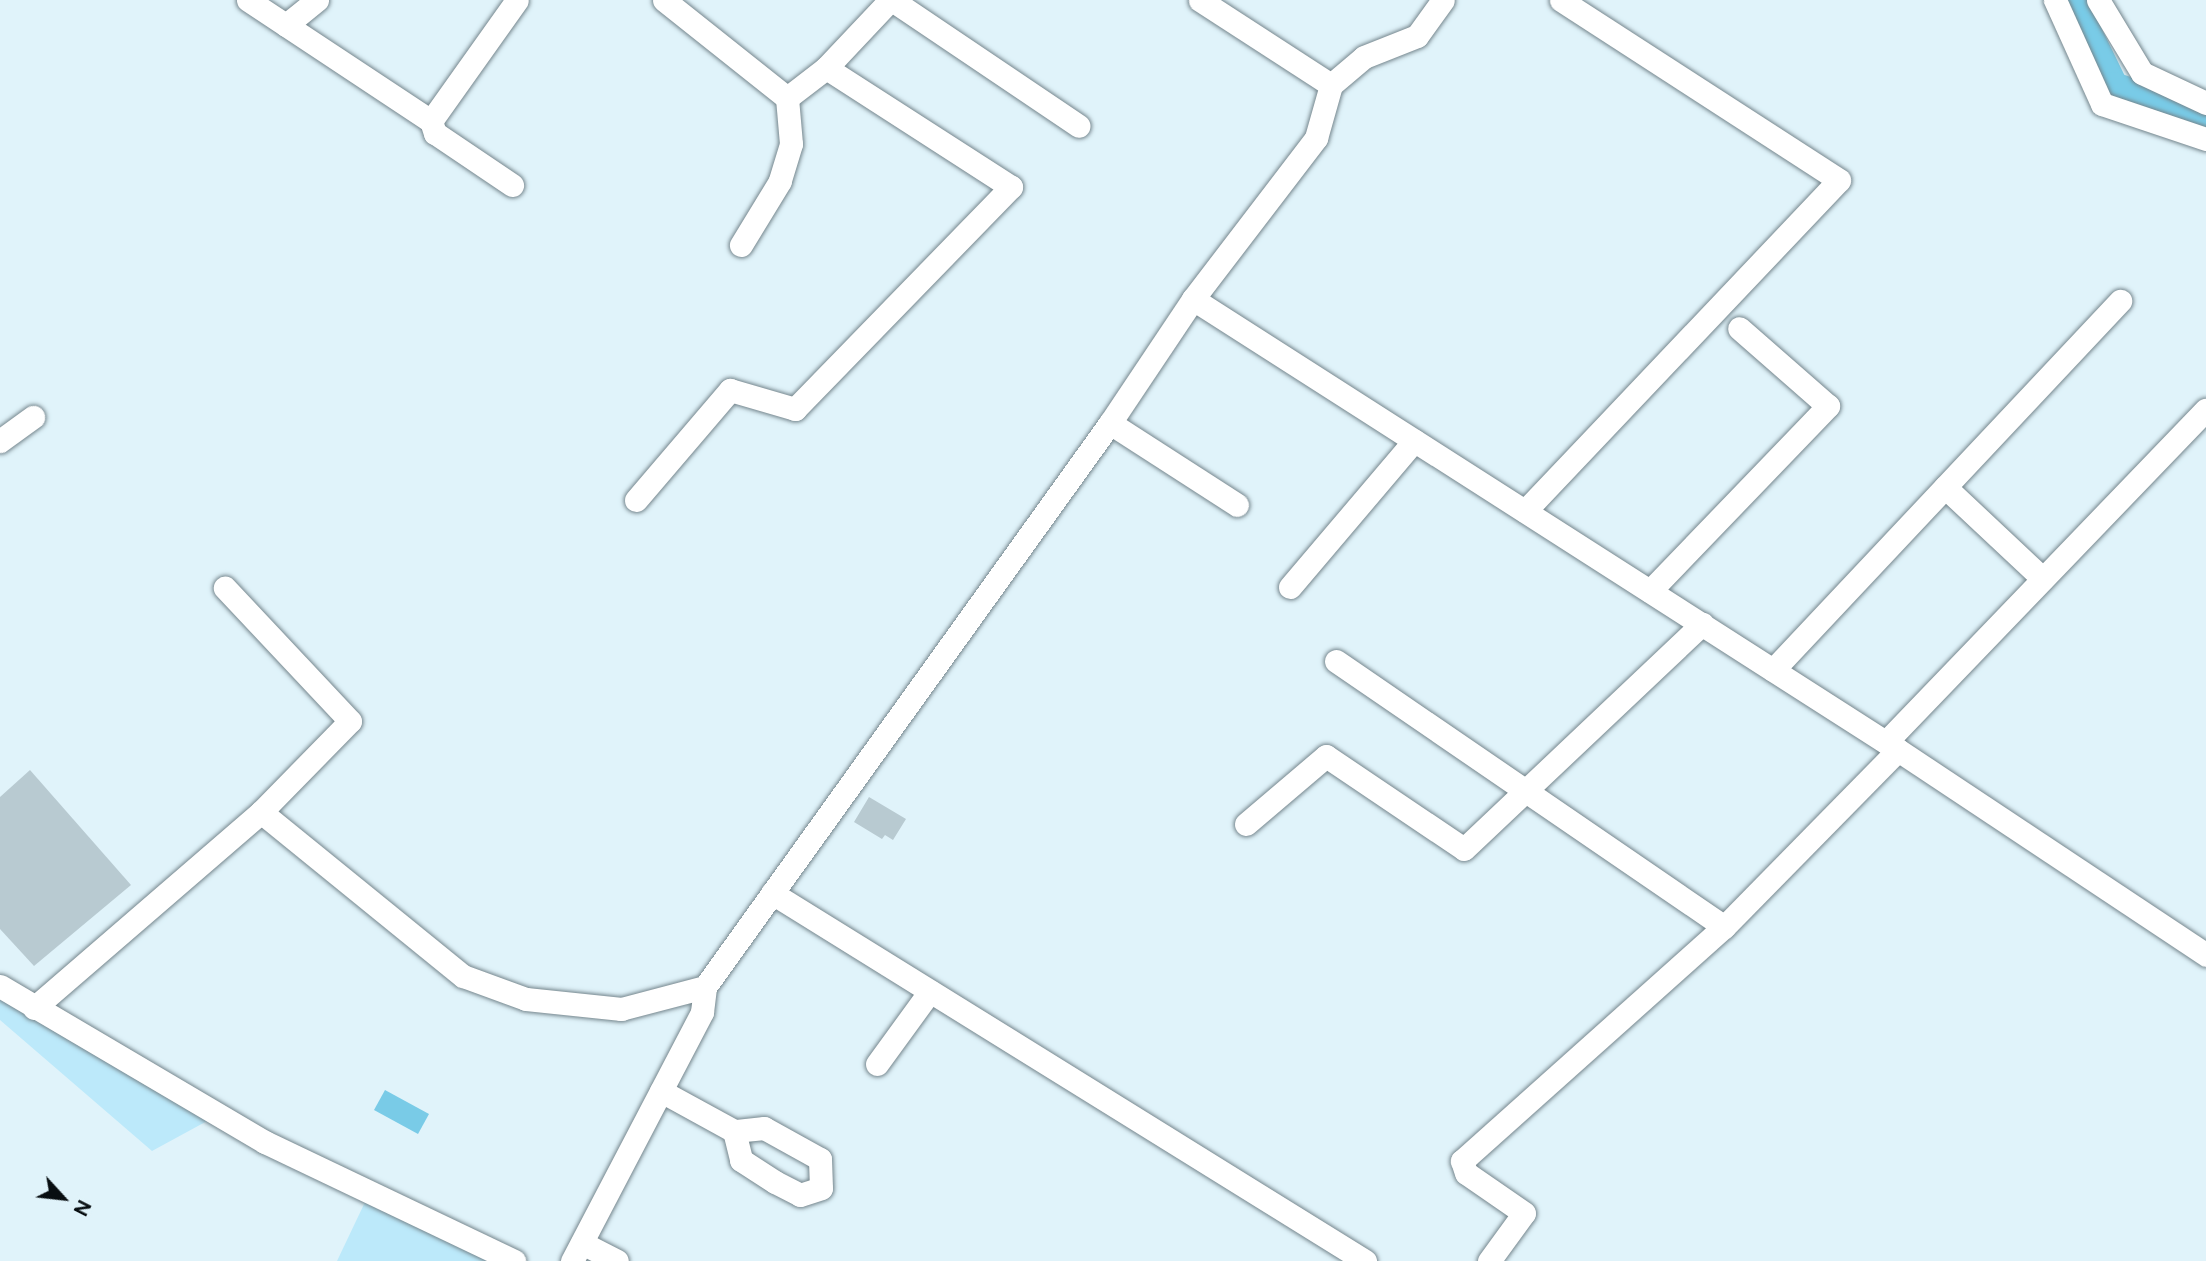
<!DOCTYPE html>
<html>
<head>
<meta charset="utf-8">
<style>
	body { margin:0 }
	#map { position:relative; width:2206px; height:1261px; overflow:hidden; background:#e0f3fa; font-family:Figtree,sans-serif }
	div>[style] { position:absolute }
	.green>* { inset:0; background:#bce9fa }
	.water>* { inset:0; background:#79cbe7 }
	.river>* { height:32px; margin:-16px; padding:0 16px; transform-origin:16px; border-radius:16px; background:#79cbe7 }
	.building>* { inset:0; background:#b8cad1 }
	.roads { filter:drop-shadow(0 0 2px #75868d) drop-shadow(0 0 2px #75868d) }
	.minor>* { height:23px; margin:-11.5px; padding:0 11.5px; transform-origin:11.5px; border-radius:11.5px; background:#fff }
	span { translate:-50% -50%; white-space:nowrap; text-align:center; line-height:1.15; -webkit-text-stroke:7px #e0f3fa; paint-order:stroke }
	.north { position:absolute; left:28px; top:1163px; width:70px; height:70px; -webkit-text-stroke:5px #e0f3fa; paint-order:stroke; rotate:117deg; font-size:19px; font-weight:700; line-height:28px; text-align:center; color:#080e11 }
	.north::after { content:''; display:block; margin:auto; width:24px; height:32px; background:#080e11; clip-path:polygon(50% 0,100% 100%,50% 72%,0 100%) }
</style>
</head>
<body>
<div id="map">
	<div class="green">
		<div style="clip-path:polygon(0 999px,16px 1009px,209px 1120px,152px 1151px,0 1020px)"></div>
		<div style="clip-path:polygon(366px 1200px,499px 1261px,337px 1261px)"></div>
	</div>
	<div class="water">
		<div style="clip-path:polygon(385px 1090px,429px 1114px,418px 1134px,374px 1110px)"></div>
	</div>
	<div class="river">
		<div style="left:2070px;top:0;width:98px;rotate:64deg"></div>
		<div style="left:2113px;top:88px;width:98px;rotate:18.4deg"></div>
	</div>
	<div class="building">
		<div style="clip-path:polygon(30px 770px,131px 885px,34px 966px,0 929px,0 797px)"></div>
		<div style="clip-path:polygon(869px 797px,906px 819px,893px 840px,885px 835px,882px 839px,854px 822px)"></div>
	</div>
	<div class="roads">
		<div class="minor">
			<div style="left:248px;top:0;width:219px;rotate:33.5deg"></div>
			<div style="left:431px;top:121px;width:13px;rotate:72deg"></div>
			<div style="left:435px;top:133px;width:93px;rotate:34deg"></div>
			<div style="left:664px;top:0;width:157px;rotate:38.5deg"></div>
			<div style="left:787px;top:98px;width:46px;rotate:85deg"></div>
			<div style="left:791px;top:144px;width:39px;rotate:107deg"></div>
			<div style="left:780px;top:181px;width:75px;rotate:121.4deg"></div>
			<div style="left:892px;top:0;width:225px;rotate:34deg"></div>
			<div style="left:1200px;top:0;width:156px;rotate:33deg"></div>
			<div style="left:2055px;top:0;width:114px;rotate:65.7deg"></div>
			<div style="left:2102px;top:104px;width:110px;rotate:18.6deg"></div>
			<div style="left:2098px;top:0;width:85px;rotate:58.9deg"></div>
			<div style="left:2142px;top:73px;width:71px;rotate:25.1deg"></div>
			<div style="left:286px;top:25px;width:40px;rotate:-39deg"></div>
			<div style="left:787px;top:98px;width:49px;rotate:-37.6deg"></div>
			<div style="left:826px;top:68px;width:93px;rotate:-46.7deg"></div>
			<div style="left:431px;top:121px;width:148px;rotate:-54.6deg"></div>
			<div style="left:1193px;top:299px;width:837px;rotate:32.61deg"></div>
			<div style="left:1898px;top:750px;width:370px;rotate:33.6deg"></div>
			<div style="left:1110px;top:423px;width:151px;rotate:32.8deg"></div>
			<div style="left:0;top:441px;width:41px;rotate:-36deg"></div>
			<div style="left:1945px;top:487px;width:134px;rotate:43.2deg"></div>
			<div style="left:636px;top:500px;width:145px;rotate:-49.5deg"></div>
			<div style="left:730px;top:390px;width:68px;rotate:16.3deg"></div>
			<div style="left:795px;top:409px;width:310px;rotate:-45.8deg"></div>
			<div style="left:1011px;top:187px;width:220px;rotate:-147.2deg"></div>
			<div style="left:1525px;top:511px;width:456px;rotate:-46.5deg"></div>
			<div style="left:1839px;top:180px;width:331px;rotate:-147.1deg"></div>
			<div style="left:1290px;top:587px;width:192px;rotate:-49.7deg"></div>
			<div style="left:1650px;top:591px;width:257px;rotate:-46.1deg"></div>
			<div style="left:1828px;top:406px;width:118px;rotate:-138.8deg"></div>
			<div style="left:1336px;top:661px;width:470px;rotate:34.4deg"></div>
			<div style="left:1773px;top:670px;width:507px;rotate:-46.76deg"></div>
			<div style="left:1886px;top:742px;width:461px;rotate:-46.1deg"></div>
			<div style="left:261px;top:812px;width:260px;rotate:39.1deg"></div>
			<div style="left:463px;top:976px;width:67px;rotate:20.1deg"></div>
			<div style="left:526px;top:999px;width:96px;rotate:6deg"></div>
			<div style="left:621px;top:1009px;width:87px;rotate:-14.7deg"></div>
			<div style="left:1246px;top:824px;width:105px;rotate:-40.4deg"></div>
			<div style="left:1326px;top:756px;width:166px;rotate:34deg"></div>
			<div style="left:1464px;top:849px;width:328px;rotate:-43.4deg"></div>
			<div style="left:772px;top:893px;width:698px;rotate:31.82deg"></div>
			<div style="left:0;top:986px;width:308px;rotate:30.5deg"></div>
			<div style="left:265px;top:1142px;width:276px;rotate:25.5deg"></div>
			<div style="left:34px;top:1008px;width:300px;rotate:-40.8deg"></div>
			<div style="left:261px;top:812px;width:127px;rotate:-45.6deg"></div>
			<div style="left:350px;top:721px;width:183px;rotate:-133.2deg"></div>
			<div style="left:877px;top:1064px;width:90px;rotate:-54deg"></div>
			<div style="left:661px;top:1091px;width:83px;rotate:28.7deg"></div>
			<div style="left:734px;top:1131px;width:30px;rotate:76deg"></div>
			<div style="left:741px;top:1160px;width:40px;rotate:32.9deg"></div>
			<div style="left:775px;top:1182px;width:28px;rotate:27deg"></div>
			<div style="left:800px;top:1195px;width:22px;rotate:-18deg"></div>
			<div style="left:821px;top:1188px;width:29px;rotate:-92deg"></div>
			<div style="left:820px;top:1159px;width:64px;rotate:-151deg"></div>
			<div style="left:764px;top:1128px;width:30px;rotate:174deg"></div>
			<div style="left:582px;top:1243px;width:39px;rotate:27deg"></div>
			<div style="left:572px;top:1261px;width:281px;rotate:-62.4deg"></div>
			<div style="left:702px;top:1012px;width:25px;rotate:-83deg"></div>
			<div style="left:705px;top:987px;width:694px;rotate:-54.32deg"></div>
			<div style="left:1110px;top:423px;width:149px;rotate:-56.2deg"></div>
			<div style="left:1193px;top:299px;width:203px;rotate:-52.6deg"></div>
			<div style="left:1316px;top:138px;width:55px;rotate:-74.2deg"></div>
			<div style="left:1331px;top:85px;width:43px;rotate:-40.3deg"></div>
			<div style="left:1364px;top:57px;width:57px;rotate:-21.6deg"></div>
			<div style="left:1417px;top:36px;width:44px;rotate:-54.2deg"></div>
			<div style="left:1489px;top:1261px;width:59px;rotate:-53.9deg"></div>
			<div style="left:1524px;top:1213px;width:70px;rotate:-145.4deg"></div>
			<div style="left:1466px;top:1173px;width:13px;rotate:-108deg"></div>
			<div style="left:1462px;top:1161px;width:351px;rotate:-41.8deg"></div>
			<div style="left:1724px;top:927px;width:248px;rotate:-45.5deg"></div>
		</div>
	</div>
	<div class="north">N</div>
</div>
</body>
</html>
